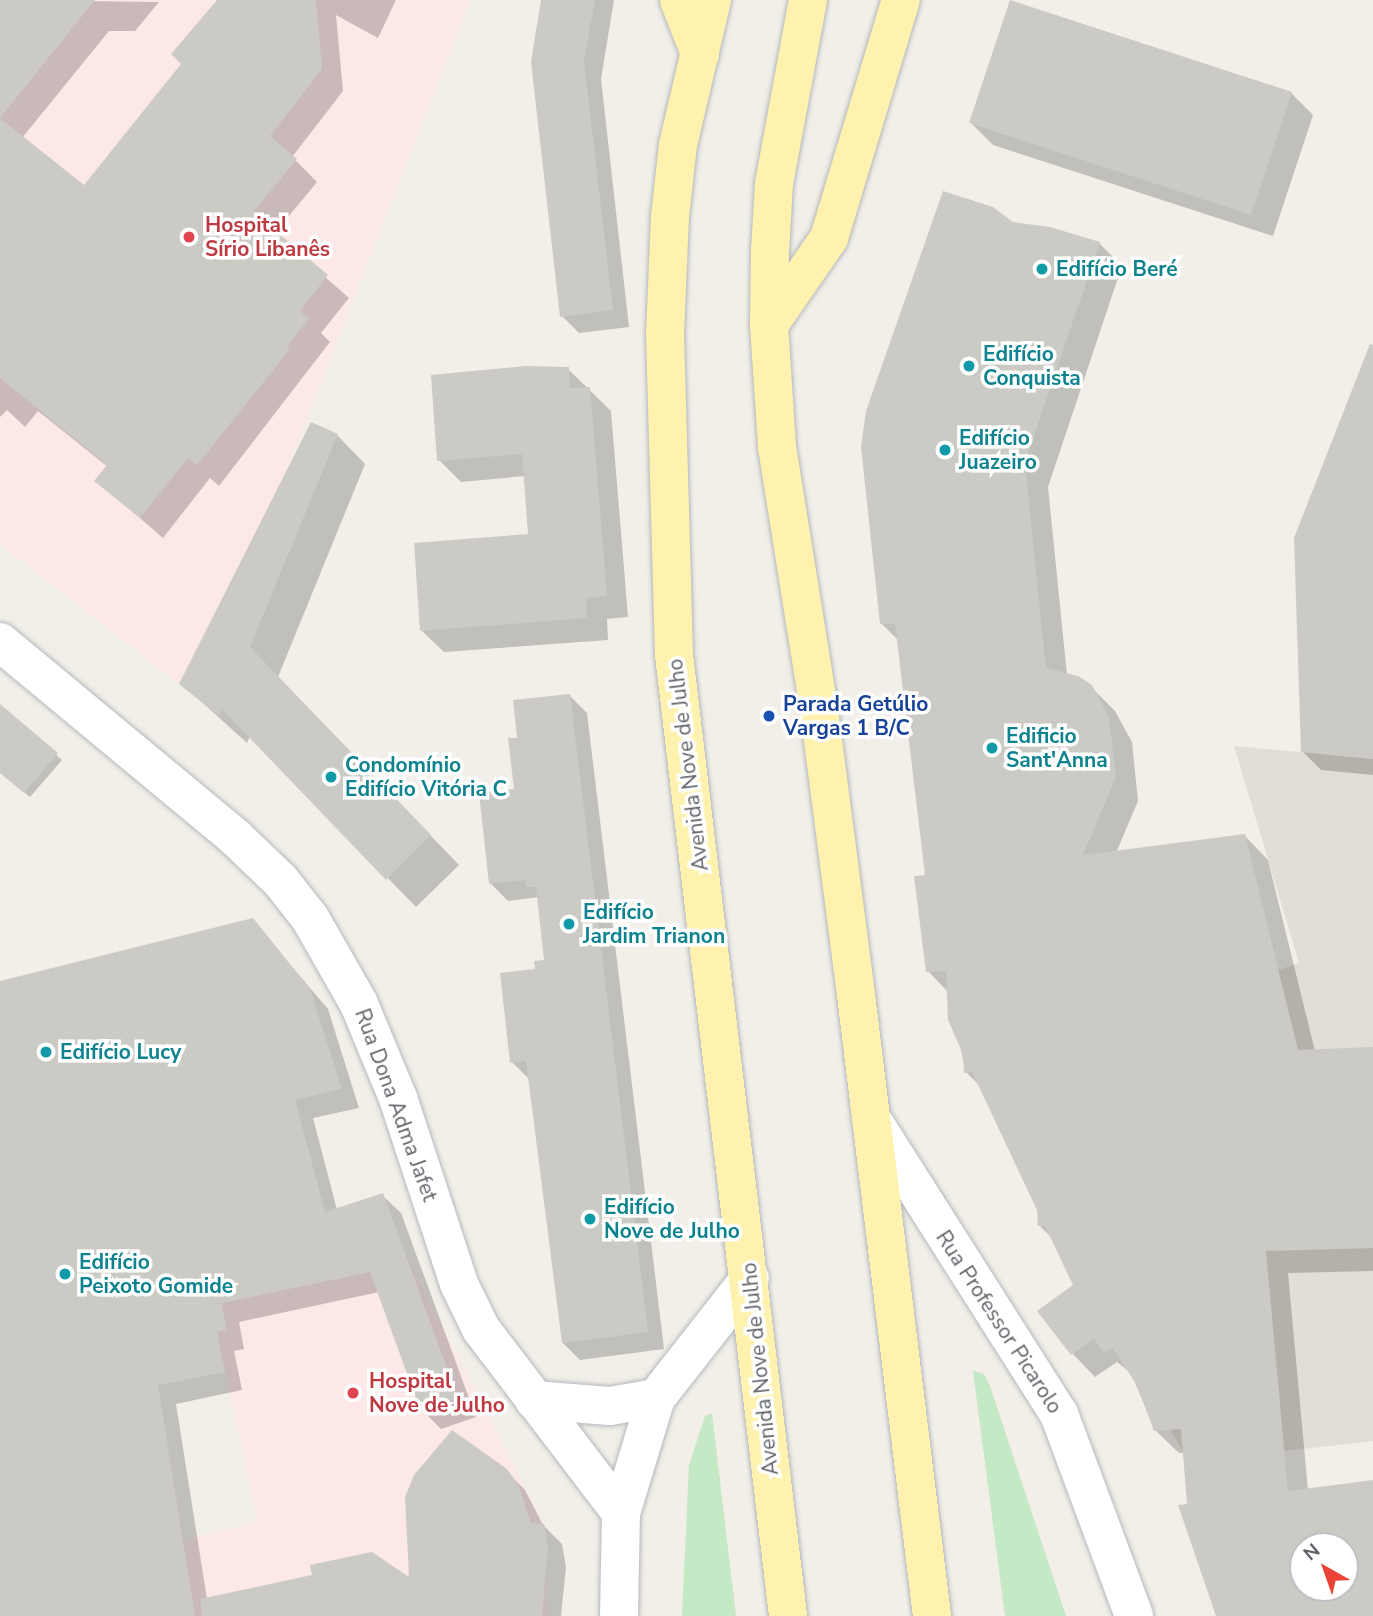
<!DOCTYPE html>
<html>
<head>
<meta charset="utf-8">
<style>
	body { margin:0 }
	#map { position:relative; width:1373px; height:1616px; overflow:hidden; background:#f1efe8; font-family:"Nunito Sans",sans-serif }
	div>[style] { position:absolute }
	.education>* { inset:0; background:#e1ded6 }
	.medical>* { inset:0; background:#fce8e6 }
	.green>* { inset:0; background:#c5e8c5 }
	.shadow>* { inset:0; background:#0003 }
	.building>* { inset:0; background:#cccac5 }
	.roads { filter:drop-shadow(0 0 2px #b5b8bc) drop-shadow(0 0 2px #b5b8bc) }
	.minor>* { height:38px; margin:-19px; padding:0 19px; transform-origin:19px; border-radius:19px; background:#fff }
	.major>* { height:38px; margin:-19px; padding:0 19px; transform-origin:19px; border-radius:19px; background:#fff2af }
	.dots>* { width:19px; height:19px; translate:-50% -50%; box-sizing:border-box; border:4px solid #fff; border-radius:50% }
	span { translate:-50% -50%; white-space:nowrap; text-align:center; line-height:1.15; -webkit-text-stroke:7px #fff; paint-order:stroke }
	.health-label { font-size:21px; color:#be3a42; font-weight:700 }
	.left { translate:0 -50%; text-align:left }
	.culture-label { font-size:21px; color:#0d838f; font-weight:700 }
	.transit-label { font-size:21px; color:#164399; font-weight:700 }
	.street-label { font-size:21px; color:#5f6368 }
	.north { position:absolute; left:1289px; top:1532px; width:70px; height:70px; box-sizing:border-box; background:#fff; border:2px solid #bfc1c3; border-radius:50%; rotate:320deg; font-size:19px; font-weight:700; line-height:28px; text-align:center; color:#5f6368 }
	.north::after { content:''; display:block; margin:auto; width:24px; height:32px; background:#ea4335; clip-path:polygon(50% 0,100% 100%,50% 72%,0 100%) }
</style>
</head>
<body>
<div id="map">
	<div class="education">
		<div style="clip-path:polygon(1234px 746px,1373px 759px,1373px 1441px,1189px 1462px,1046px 1215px,1267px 974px,1299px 963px)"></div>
	</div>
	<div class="medical">
		<div style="clip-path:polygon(0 0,470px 0,285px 474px,179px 684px,0 544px)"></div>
		<div style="clip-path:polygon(407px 1257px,543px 1524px,547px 1616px,0 1616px,169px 1455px,183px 1540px,258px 1522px,217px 1332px,226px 1330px,222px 1303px)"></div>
	</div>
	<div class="green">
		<div style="clip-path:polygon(973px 1371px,984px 1374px,990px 1386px,1066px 1616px,1005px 1616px)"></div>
		<div style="clip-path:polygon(712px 1413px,736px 1616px,682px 1616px,689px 1465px,705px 1416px)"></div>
	</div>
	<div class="shadow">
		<div style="clip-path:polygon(0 0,159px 2px,135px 31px,109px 31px,22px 138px,85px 188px,183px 64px,219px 0,396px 0,378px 38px,336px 15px,343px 91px,292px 157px,317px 182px,275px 233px,349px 298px,321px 333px,330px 342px,219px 486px,210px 478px,163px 538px,97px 481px,108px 467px,38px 411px,25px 427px,7px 410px,0 417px)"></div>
		<div style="clip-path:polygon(543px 0,614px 0,601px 79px,629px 327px,579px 333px,562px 316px)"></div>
		<div style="clip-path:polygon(1291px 93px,1313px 115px,1273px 236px,993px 145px,971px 123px)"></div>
		<div style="clip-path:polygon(evenodd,1012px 223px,1099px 243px,1122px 266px,1048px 487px,1067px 675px,1091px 687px,1115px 711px,1132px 742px,1138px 801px,1116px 853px,1245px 836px,1268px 860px,1315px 1051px,1373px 1052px,1373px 1271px,1288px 1273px,1308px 1490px,1373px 1481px,1373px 1616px,1218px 1616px,1189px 1505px,1184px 1453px,1179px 1453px,1155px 1430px,1131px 1373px,1117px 1362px,1095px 1377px,1072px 1353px,1075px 1286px,1053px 1239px,1040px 1226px,1039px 1209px,981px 1087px,966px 1072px,948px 992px,928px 971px,927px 876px,899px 641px,882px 624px,1012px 223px,1303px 1546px,1345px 1546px,1345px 1588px,1303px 1588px,1303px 1546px)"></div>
		<div style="clip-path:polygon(568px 369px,611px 411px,628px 617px,607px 619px,608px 640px,444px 652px,422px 631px,529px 536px,525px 476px,461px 482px,439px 460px)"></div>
		<div style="clip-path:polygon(1373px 419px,1373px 775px,1321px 770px,1302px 751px)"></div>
		<div style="clip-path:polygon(337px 435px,365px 464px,278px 677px,459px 865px,416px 907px,250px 736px,247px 743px,182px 684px)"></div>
		<div style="clip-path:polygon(570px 696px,587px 713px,664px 1349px,580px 1360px,563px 1343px,529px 1079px,512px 1062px,537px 971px,546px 961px,539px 897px,508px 901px,491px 884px,516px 790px,519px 739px)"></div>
		<div style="clip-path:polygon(15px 720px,62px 760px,30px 797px,0 772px,0 738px)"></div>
		<div style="clip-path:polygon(252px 920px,328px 1009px,359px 1108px,313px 1118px,337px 1210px,382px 1195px,401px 1213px,476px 1417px,441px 1429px,423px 1411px,379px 1292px,239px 1322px,244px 1349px,234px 1351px,242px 1390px,176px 1404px,207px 1599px,410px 1580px,506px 1471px,525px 1490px,543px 1525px,562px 1544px,566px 1567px,561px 1616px,17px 1616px,0 1608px,0 982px)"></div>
	</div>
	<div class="building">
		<div style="clip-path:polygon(0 0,95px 0,0 118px)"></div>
		<div style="clip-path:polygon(217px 0,316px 0,322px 69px,270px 136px,297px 159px,253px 212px,328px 275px,300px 311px,309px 319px,287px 346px,290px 349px,197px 465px,188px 458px,140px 518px,94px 481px,107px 465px,0 378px,0 118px,84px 185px,181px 64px,171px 54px)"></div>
		<div style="clip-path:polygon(541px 0,595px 0,584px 61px,613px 310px,560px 317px,531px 62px)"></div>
		<div style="clip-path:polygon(1010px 0,1292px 92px,1251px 215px,969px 123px)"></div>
		<div style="clip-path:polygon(evenodd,943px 191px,993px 207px,1013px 222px,1050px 227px,1100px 242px,1025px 462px,1046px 668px,1078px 676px,1092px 685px,1109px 717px,1116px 777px,1083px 855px,1245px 834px,1298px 1050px,1373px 1047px,1373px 1248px,1266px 1251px,1288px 1491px,1373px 1480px,1373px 1616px,1216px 1616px,1178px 1505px,1187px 1504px,1181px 1429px,1154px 1431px,1137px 1385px,1112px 1348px,1104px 1352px,1094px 1339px,1071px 1355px,1037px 1311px,1073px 1285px,1045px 1226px,1038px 1226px,1037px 1210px,972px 1072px,964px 1073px,963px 1054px,948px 1020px,946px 971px,926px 972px,914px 876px,925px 875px,895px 624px,880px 624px,861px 447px,866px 411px,943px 191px,1303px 1546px,1345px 1546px,1345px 1588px,1303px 1588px,1303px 1546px)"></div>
		<div style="clip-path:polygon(1370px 344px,1373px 345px,1373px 759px,1301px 752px,1294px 538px)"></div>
		<div style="clip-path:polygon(525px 366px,569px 367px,570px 388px,590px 387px,607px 596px,586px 598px,587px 618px,420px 631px,414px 543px,528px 534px,522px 454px,437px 461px,431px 375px)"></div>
		<div style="clip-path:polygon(311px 422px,338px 434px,250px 647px,431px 835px,386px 880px,221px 708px,219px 716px,179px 684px)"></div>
		<div style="clip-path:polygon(570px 694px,648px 1332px,562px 1343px,526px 1061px,510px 1063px,500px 973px,535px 969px,534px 961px,544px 960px,536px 887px,526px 887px,525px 880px,489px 884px,479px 793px,514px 789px,508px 738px,517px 738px,513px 700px)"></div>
		<div style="clip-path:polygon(0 704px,58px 753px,24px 793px,0 773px)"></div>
		<div style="clip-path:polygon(253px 918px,310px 989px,342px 1089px,295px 1100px,325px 1212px,383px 1193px,458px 1398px,421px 1412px,370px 1272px,222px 1303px,226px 1330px,217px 1332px,225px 1372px,158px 1385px,195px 1616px,0 1616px,0 981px)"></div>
		<div style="clip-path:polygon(452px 1430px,507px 1469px,519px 1486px,531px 1523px,544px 1524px,548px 1547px,542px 1616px,202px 1616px,200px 1599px,312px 1575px,310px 1565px,372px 1552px,409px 1577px,405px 1497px,414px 1475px)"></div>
	</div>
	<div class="roads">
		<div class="minor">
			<div style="left:0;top:642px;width:307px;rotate:39.7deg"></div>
			<div style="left:236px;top:838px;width:61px;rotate:43.7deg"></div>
			<div style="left:280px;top:880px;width:48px;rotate:51.7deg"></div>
			<div style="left:310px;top:918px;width:99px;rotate:60.3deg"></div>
			<div style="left:359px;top:1004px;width:102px;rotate:67.5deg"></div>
			<div style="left:398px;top:1098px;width:196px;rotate:71.8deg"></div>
			<div style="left:459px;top:1284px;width:50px;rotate:63.9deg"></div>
			<div style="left:481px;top:1329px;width:231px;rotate:52.7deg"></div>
			<div style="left:871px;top:1118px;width:351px;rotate:57.6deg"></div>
			<div style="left:1059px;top:1414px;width:215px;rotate:69.6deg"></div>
			<div style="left:534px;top:1400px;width:76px;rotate:4.5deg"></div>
			<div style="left:610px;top:1406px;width:47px;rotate:-9.9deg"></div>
			<div style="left:619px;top:1616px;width:103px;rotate:-88.9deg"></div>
			<div style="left:621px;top:1513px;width:120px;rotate:-73.1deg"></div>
			<div style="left:656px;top:1398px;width:152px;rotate:-51.9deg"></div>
		</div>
		<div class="major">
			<div style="left:679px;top:0;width:58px;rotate:68.7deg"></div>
			<div style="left:712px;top:0;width:149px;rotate:103.2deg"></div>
			<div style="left:678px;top:145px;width:71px;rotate:96.4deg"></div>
			<div style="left:670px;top:216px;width:117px;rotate:92.4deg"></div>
			<div style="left:665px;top:333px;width:322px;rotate:88.4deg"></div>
			<div style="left:674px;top:655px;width:968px;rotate:83.23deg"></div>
			<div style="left:808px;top:0;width:187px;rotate:100.5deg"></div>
			<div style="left:774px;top:184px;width:67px;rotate:93.4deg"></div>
			<div style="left:770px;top:251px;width:74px;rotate:90.8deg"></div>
			<div style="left:769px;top:325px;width:122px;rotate:86.2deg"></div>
			<div style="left:777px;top:447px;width:258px;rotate:80.9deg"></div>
			<div style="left:818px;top:702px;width:295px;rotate:82.6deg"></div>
			<div style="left:856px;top:995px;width:626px;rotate:83.02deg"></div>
			<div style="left:769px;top:325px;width:106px;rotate:-55.4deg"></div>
			<div style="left:829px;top:238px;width:249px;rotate:-73.2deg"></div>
		</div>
	</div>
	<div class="dots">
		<div style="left:189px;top:237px;background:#e0444e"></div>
		<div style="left:1042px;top:269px;background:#0f9aa8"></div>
		<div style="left:969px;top:366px;background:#0f9aa8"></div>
		<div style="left:945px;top:450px;background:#0f9aa8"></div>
		<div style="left:769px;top:716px;background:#1a4fb4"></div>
		<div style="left:992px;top:748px;background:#0f9aa8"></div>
		<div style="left:331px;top:777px;background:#0f9aa8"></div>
		<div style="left:569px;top:924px;background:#0f9aa8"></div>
		<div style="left:46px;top:1052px;background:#0f9aa8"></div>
		<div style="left:590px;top:1219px;background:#0f9aa8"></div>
		<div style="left:65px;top:1274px;background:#0f9aa8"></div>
		<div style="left:353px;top:1393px;background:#e0444e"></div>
	</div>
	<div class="health-label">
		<span class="left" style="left:205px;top:237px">Hospital<br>Sírio Libanês</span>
		<span class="left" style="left:369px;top:1393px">Hospital<br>Nove de Julho</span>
	</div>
	<div class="culture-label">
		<span class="left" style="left:1056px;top:269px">Edifício Beré</span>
		<span class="left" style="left:983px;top:366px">Edifício<br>Conquista</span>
		<span class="left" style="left:959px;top:450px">Edifício<br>Juazeiro</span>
		<span class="left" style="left:1006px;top:748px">Edificio<br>Sant'Anna</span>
		<span class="left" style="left:345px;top:777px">Condomínio<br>Edifício Vitória C</span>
		<span class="left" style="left:583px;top:924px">Edifício<br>Jardim Trianon</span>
		<span class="left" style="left:60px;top:1052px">Edifício Lucy</span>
		<span class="left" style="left:604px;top:1219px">Edifício<br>Nove de Julho</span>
		<span class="left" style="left:79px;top:1274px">Edifício<br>Peixoto Gomide</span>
	</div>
	<div class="transit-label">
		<span class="left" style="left:783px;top:716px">Parada Getúlio<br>Vargas 1 B/C</span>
	</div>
	<div class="street-label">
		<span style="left:688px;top:765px;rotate:-97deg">Avenida Nove de Julho</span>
		<span style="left:396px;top:1105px;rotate:70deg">Rua Dona Adma Jafet</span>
		<span style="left:999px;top:1322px;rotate:57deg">Rua Professor Picarolo</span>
		<span style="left:760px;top:1369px;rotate:-96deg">Avenida Nove de Julho</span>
	</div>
	<div class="north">N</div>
</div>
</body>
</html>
